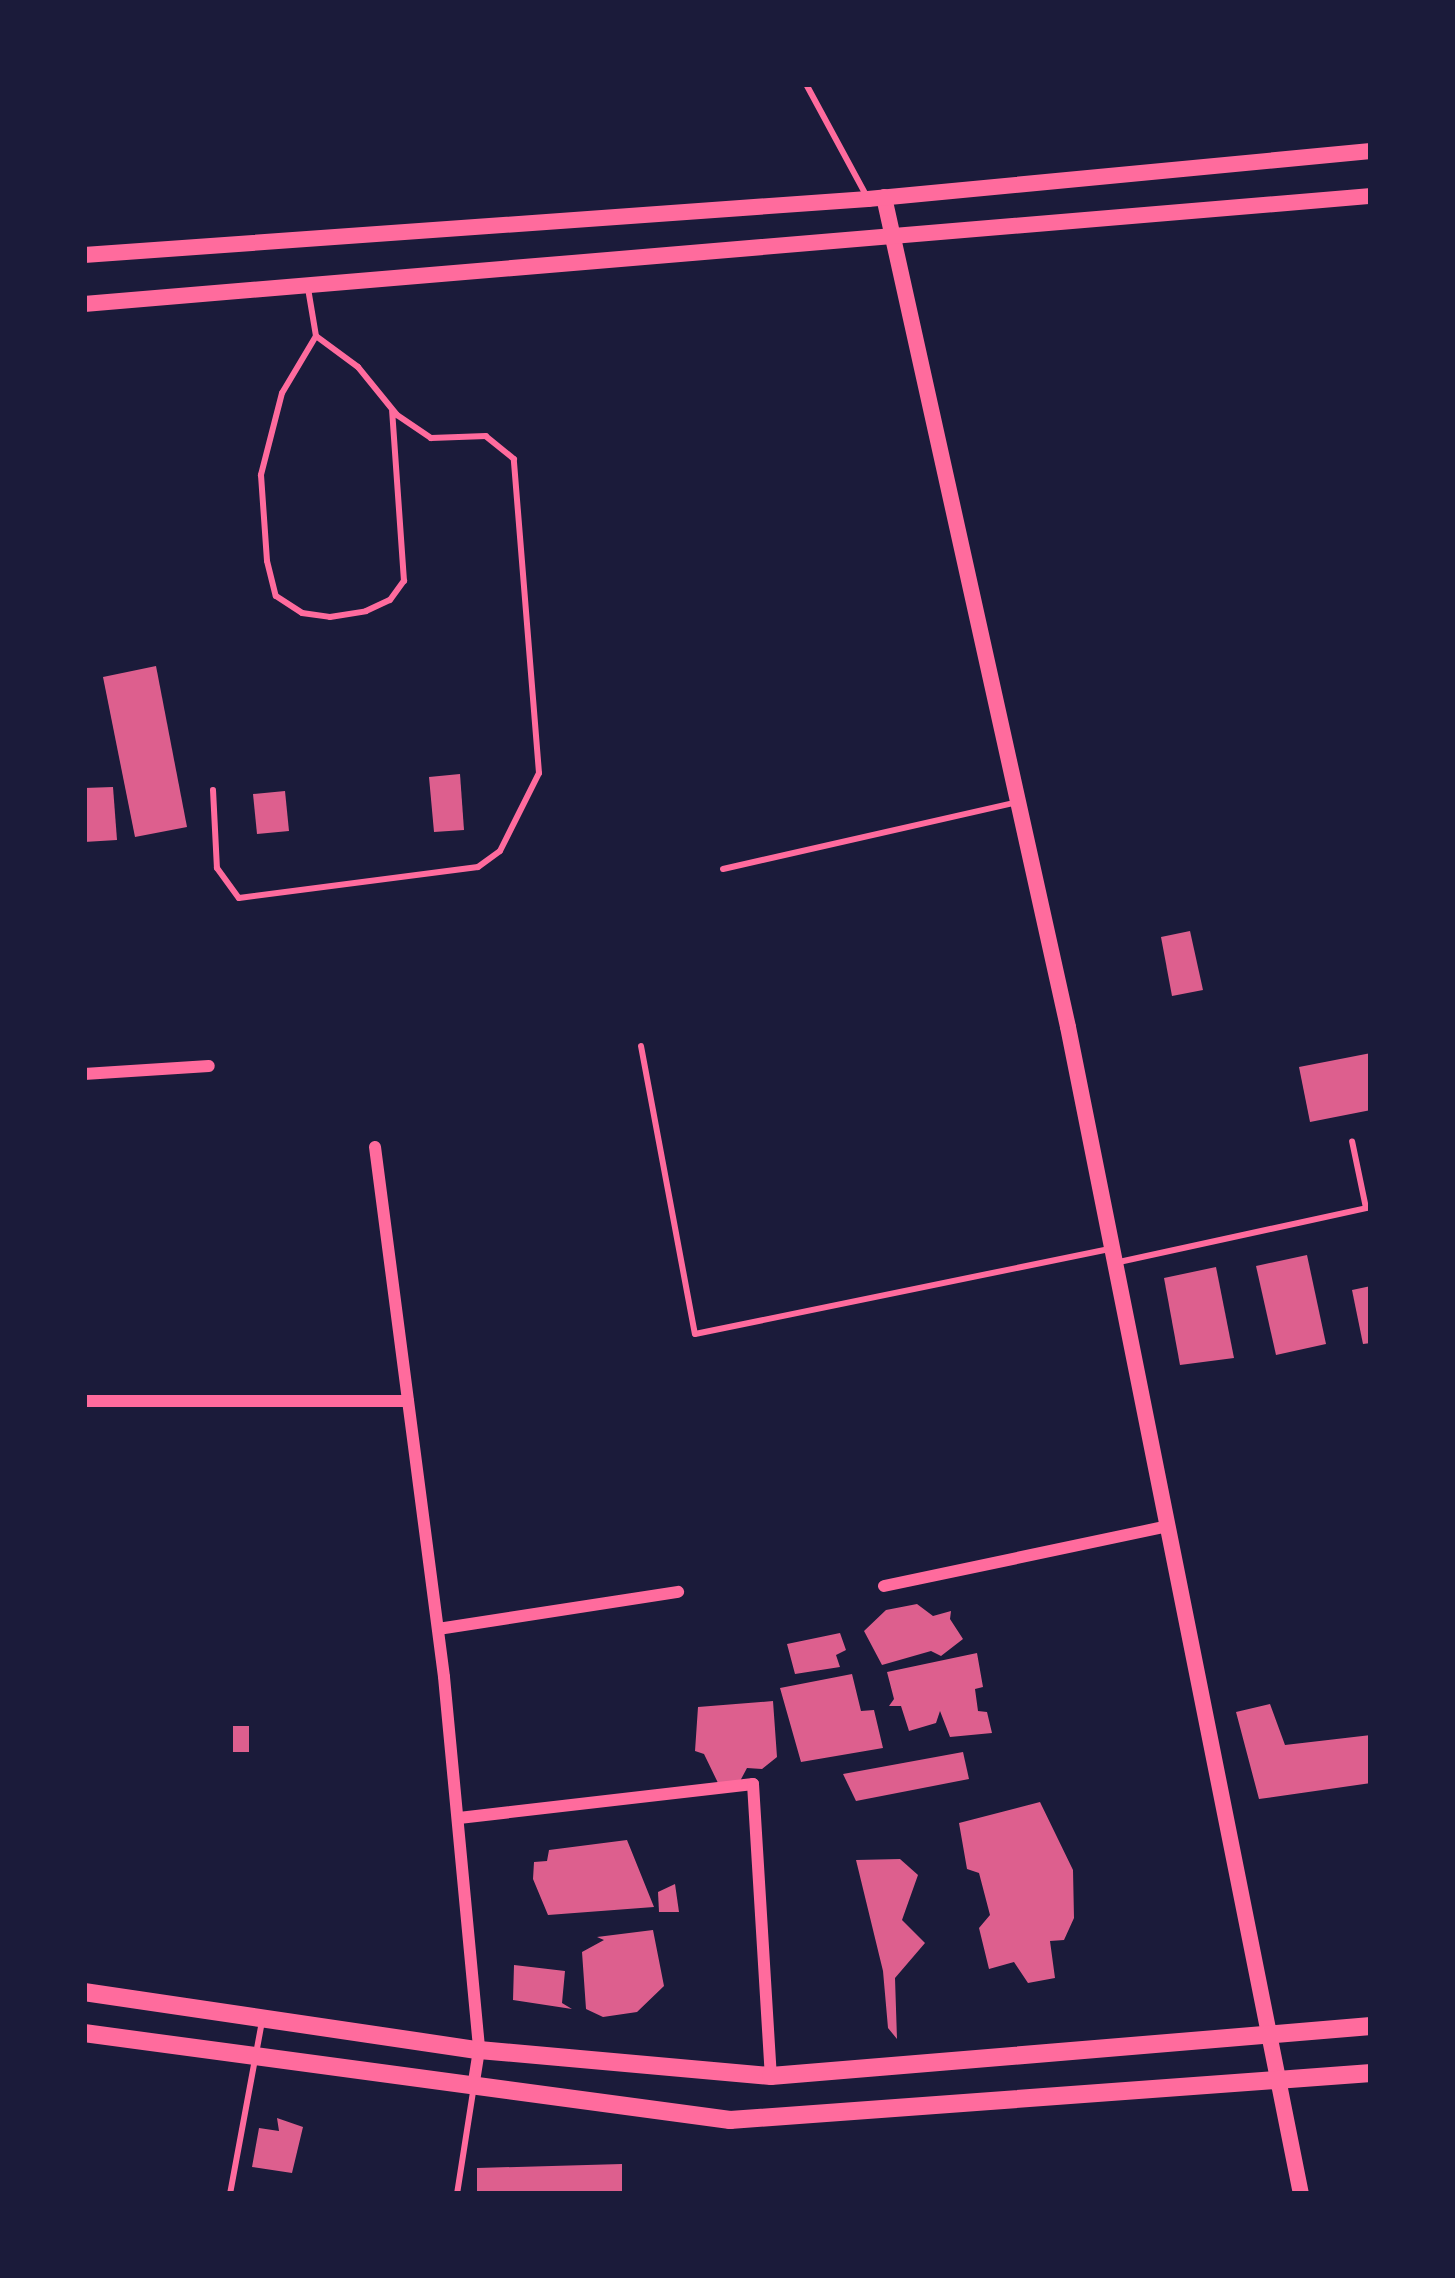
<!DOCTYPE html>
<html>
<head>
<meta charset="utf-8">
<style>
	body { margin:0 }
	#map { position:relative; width:1455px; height:2278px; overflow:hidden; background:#1b1b3a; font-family:Quicksand,sans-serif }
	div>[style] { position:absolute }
	.building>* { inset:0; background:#dd5f8e }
	.service>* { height:6px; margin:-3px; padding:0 3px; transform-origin:3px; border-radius:3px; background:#ff6b9d }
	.minor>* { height:12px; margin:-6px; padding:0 6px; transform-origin:6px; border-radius:6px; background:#ff6b9d }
	.tertiary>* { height:16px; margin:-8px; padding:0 8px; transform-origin:8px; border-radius:8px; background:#ff6b9d }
	.secondary>* { height:18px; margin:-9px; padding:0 9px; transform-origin:9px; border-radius:9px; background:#ff6b9d }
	span { translate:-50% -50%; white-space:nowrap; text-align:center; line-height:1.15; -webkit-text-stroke:12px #1b1b3a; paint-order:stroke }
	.frame { position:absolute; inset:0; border:87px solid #1b1b3a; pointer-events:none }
</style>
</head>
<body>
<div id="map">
	<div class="building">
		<div style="clip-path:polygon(156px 666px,187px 827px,135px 837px,103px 677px)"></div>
		<div style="clip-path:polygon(460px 774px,464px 830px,434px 832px,429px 777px)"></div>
		<div style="clip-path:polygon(113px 787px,117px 840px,84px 842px,84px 788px)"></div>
		<div style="clip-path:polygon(285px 791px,289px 831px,257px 834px,253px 794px)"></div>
		<div style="clip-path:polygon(1190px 931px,1203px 990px,1172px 996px,1161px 937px)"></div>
		<div style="clip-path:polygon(1371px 1053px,1371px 1110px,1310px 1122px,1299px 1067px)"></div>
		<div style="clip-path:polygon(1307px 1255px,1326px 1344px,1276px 1355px,1256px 1266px)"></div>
		<div style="clip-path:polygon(1216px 1267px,1234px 1358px,1180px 1365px,1164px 1278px)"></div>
		<div style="clip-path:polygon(1371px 1286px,1371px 1343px,1363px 1344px,1352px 1290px)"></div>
		<div style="clip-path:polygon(917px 1604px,933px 1616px,951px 1611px,950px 1619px,963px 1639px,941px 1656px,931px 1651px,882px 1665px,864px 1631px,886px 1610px)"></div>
		<div style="clip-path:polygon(840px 1633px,846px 1650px,836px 1655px,840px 1667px,795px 1674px,787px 1644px)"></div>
		<div style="clip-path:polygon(977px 1653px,983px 1687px,975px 1689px,978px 1711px,987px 1712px,992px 1733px,950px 1737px,940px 1711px,936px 1723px,909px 1731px,901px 1706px,889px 1706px,894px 1699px,887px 1672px)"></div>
		<div style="clip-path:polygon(852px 1674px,861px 1711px,874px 1710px,883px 1748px,801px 1762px,780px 1688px)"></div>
		<div style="clip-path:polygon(773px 1701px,777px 1757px,762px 1769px,747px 1768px,739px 1783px,719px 1785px,704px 1754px,695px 1751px,698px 1707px)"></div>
		<div style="clip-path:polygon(1270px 1704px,1285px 1745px,1371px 1735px,1371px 1783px,1259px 1799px,1236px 1712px)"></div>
		<div style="clip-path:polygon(233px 1726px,249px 1726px,249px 1752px,233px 1752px)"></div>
		<div style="clip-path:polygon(963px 1752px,969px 1779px,856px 1801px,843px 1774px)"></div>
		<div style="clip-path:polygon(1040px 1802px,1073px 1870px,1074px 1918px,1064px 1940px,1050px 1941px,1055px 1978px,1028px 1983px,1014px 1962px,989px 1969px,979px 1928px,990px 1915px,979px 1873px,967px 1869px,959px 1823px)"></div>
		<div style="clip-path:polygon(627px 1840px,654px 1907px,548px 1915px,533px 1879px,534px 1862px,547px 1861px,549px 1850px)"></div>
		<div style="clip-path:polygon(900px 1859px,918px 1875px,902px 1920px,925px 1943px,895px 1978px,897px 2039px,888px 2028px,883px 1971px,856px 1860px)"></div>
		<div style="clip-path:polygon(675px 1884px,679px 1912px,659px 1912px,658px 1892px)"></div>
		<div style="clip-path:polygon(653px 1930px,664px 1986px,637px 2012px,603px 2017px,586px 2009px,582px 1952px,604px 1940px,597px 1937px)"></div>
		<div style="clip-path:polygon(514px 1965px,565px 1971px,562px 2003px,572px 2009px,513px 2000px)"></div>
		<div style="clip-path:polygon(277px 2118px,303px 2127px,292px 2173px,252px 2167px,259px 2128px,279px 2131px)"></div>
		<div style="clip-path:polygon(622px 2164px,622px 2194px,477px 2194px,477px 2168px)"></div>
	</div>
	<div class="service">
		<div style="left:806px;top:84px;width:128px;rotate:61.6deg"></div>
		<div style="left:316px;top:336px;width:66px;rotate:120.8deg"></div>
		<div style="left:282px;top:393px;width:85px;rotate:104.4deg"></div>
		<div style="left:261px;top:475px;width:86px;rotate:86deg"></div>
		<div style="left:267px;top:561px;width:36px;rotate:76deg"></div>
		<div style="left:276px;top:596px;width:31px;rotate:33deg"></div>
		<div style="left:302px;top:613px;width:28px;rotate:8deg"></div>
		<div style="left:330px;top:617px;width:36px;rotate:-9deg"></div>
		<div style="left:366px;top:611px;width:26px;rotate:-25deg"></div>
		<div style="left:390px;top:600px;width:24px;rotate:-54deg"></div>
		<div style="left:404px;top:581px;width:170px;rotate:-94deg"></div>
		<div style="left:213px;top:790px;width:78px;rotate:87.1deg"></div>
		<div style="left:217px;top:868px;width:37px;rotate:54deg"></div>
		<div style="left:239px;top:898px;width:241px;rotate:-7.4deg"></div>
		<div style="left:478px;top:867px;width:27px;rotate:-36deg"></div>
		<div style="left:500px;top:851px;width:87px;rotate:-63.4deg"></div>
		<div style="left:539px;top:773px;width:315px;rotate:-94.6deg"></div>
		<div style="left:514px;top:459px;width:36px;rotate:-141deg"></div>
		<div style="left:486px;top:436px;width:55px;rotate:177.9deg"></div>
		<div style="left:431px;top:438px;width:41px;rotate:-145.9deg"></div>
		<div style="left:397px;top:415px;width:62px;rotate:-129.1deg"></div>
		<div style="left:358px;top:367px;width:52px;rotate:-143.6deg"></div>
		<div style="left:316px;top:336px;width:49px;rotate:-99.5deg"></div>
		<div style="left:723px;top:869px;width:302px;rotate:-12.8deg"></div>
		<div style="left:641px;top:1046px;width:293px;rotate:79.4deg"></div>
		<div style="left:695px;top:1334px;width:423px;rotate:-11.6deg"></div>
		<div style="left:1119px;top:1262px;width:253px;rotate:-12.3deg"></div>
		<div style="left:1366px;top:1208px;width:68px;rotate:-101.8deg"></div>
		<div style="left:230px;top:2194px;width:176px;rotate:-79.5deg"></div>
		<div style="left:457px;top:2194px;width:103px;rotate:-81.1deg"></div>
	</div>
	<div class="minor">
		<div style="left:84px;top:1074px;width:125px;rotate:-3.7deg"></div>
		<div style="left:375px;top:1147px;width:534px;rotate:82.58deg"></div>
		<div style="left:444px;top:1677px;width:375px;rotate:84.6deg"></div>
		<div style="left:479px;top:2050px;width:38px;rotate:99deg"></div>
		<div style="left:84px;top:1401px;width:324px"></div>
		<div style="left:884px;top:1586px;width:291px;rotate:-11.9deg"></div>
		<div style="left:438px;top:1629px;width:243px;rotate:-8.8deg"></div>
		<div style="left:459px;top:1818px;width:296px;rotate:-6.6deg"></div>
		<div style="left:753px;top:1784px;width:293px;rotate:86.5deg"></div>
	</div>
	<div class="tertiary">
		<div style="left:884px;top:197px;width:850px;rotate:77.5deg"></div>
		<div style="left:1068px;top:1027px;width:1190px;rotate:78.71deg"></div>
		<div style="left:84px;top:255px;width:786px;rotate:-4.09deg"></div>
		<div style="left:868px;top:199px;width:505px;rotate:-5.45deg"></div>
		<div style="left:84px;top:304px;width:1292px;rotate:-4.8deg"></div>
	</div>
	<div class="secondary">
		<div style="left:84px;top:1992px;width:399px;rotate:8.4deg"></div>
		<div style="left:479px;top:2050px;width:293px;rotate:5.1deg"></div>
		<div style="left:771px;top:2076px;width:602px;rotate:-4.76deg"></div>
		<div style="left:84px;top:2033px;width:652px;rotate:7.67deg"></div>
		<div style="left:730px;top:2120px;width:643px;rotate:-4.19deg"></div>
	</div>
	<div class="frame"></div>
</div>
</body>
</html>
